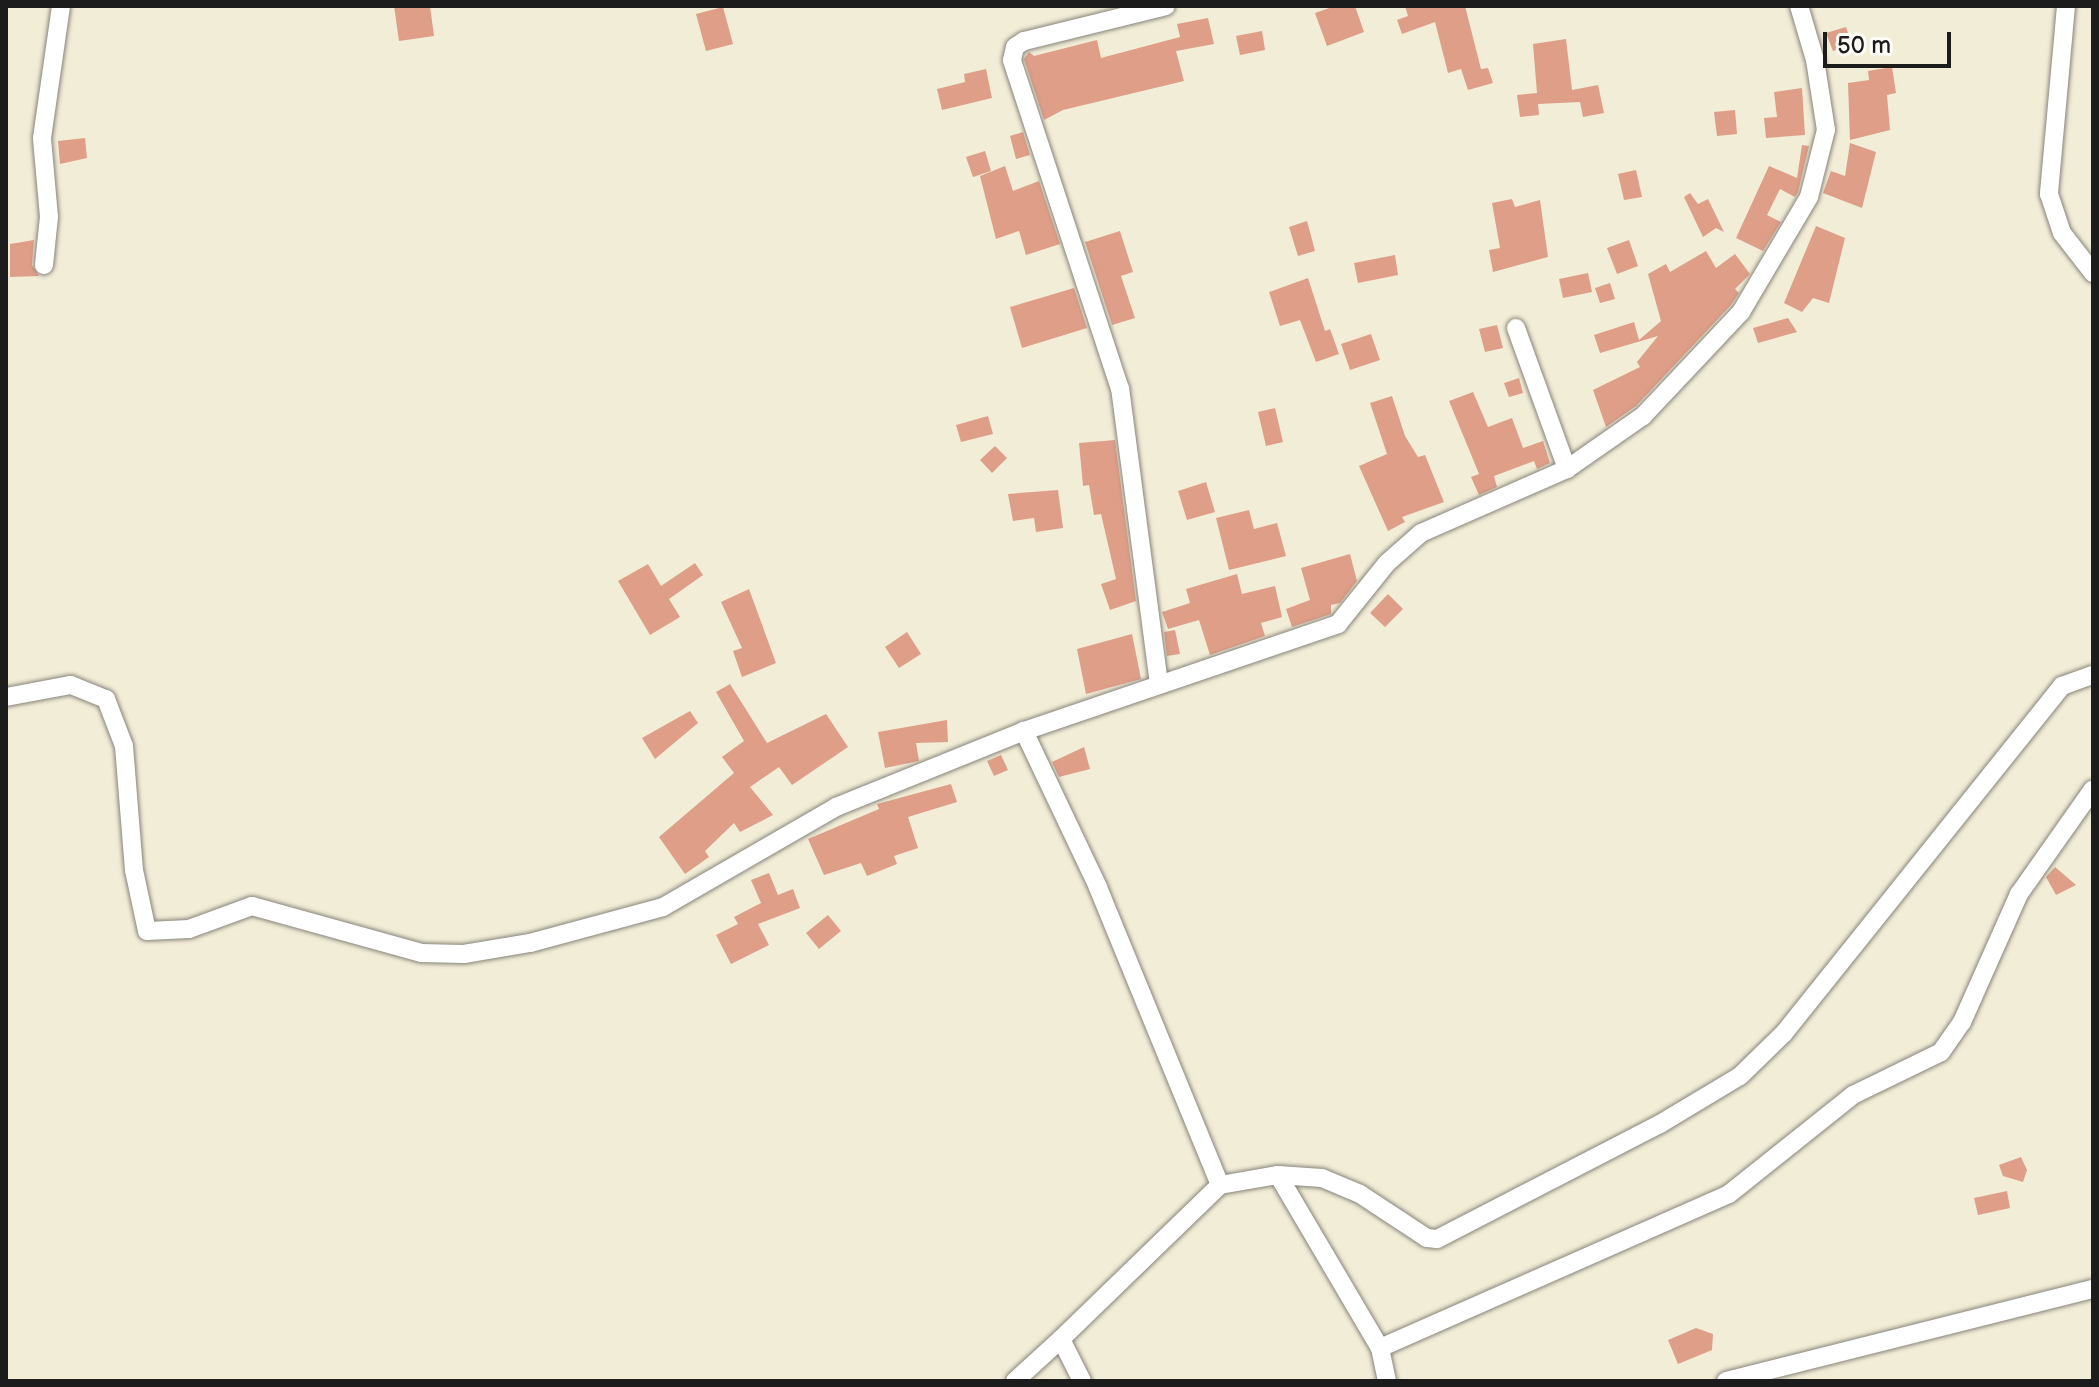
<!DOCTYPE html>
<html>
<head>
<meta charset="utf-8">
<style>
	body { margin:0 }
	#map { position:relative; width:2099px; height:1387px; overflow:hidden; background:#f2edd7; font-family:"Balsamiq Sans",sans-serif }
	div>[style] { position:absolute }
	.building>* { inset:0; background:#df9e88 }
	.roads { filter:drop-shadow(0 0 2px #87847a) drop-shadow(0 0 2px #87847a) }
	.minor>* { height:18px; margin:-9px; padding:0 9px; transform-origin:9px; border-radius:9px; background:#fff }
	span { translate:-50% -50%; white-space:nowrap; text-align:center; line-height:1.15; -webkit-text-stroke:6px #fdfcf7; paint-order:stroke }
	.frame { position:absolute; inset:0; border:8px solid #1c1c1c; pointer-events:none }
	.scale { position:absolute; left:1823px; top:32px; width:128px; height:36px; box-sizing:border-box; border:4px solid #1c1c1c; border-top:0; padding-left:10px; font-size:24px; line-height:28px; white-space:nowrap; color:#1c1c1c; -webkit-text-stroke:6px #fdfcf7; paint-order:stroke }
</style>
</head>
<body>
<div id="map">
	<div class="building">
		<div style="clip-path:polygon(394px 6px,430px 6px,434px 36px,399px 41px)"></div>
		<div style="clip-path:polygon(1335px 6px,1355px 6px,1364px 32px,1327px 46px,1315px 13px)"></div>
		<div style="clip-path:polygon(1405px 6px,1465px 6px,1481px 69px,1488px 68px,1493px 83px,1468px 90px,1461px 69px,1448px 73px,1435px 22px,1402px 34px,1397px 20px,1408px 16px)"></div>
		<div style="clip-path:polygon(723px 7px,733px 44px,706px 51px,696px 14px)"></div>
		<div style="clip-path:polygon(1208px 18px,1214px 44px,1176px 51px,1184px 81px,1063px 110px,1044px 120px,1024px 59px,1029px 52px,1034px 56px,1097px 40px,1101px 58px,1180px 37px,1177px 24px)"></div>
		<div style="clip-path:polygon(1846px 27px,1852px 45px,1833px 51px,1826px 33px)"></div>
		<div style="clip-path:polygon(1262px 31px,1265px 50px,1240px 55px,1236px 36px)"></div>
		<div style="clip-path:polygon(1566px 39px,1572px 90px,1598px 85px,1604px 113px,1583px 117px,1580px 102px,1538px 104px,1539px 115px,1520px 117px,1517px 95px,1537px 93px,1533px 44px)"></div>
		<div style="clip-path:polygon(1892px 67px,1896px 93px,1887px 95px,1890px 130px,1850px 140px,1848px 83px,1869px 80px,1868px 71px)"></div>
		<div style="clip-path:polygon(986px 69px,992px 98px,942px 110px,937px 89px,965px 82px,964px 74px)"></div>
		<div style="clip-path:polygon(1802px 88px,1805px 135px,1766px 138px,1764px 118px,1777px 117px,1774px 92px)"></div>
		<div style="clip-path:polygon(1735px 110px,1737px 134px,1717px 136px,1714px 112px)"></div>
		<div style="clip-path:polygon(1023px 132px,1030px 155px,1016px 159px,1010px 136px)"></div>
		<div style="clip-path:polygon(85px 138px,87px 158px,60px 164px,58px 141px)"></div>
		<div style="clip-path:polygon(1850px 143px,1876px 152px,1862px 208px,1823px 193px,1831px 171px,1845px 176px)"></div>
		<div style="clip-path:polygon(1802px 145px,1809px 146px,1798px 192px,1795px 197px,1780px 189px,1767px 215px,1781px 222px,1763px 251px,1736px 238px,1769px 166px,1797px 178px)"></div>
		<div style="clip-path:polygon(985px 151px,991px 171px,973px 177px,966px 157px)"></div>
		<div style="clip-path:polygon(1005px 166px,1013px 191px,1039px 181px,1060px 244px,1026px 255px,1019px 231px,996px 239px,980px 176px)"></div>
		<div style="clip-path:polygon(1636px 170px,1642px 197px,1624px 200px,1618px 174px)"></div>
		<div style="clip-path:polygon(1690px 193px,1698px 204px,1708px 199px,1724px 232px,1716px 228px,1703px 237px,1684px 197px)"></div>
		<div style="clip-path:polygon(1512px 199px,1515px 207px,1540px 200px,1548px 257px,1493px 272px,1489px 250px,1500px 248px,1492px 203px)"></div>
		<div style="clip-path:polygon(1307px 221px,1315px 251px,1298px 256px,1289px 227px)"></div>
		<div style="clip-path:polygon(1816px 226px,1845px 238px,1829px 303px,1813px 298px,1802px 312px,1784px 303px)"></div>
		<div style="clip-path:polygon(1120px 231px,1133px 272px,1121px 276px,1135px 318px,1112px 325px,1085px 242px)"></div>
		<div style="clip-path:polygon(34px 240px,32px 265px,39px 276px,10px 277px,10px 244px)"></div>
		<div style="clip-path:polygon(1629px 240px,1638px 266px,1617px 274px,1607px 248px)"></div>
		<div style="clip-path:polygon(1706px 251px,1716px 268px,1735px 254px,1750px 274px,1735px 289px,1739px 293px,1731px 305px,1636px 406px,1606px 427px,1593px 390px,1640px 367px,1637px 362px,1658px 336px,1600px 353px,1594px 335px,1634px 322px,1639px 340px,1661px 321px,1648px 274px,1666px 264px,1670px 272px)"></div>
		<div style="clip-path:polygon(1395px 255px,1398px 275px,1358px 283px,1354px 263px)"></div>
		<div style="clip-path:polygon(1588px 273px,1592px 292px,1563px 298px,1559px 279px)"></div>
		<div style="clip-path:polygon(1308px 278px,1325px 331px,1330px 329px,1339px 354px,1316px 362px,1300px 320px,1280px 326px,1269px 292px)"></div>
		<div style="clip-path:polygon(1610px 283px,1615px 299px,1600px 303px,1595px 288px)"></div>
		<div style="clip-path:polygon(1074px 288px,1087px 328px,1022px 348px,1010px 307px)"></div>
		<div style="clip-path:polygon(1788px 318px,1797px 332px,1758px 343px,1753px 328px)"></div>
		<div style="clip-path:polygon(1497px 325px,1503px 348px,1485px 352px,1479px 329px)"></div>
		<div style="clip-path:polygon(1371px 334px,1380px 360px,1350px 370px,1341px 344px)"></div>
		<div style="clip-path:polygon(1519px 378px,1523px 393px,1509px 397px,1504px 383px)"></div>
		<div style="clip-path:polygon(1473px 392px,1488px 427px,1512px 418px,1523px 448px,1543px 441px,1550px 463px,1537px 469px,1534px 461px,1494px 476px,1497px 487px,1479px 495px,1471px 477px,1479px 474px,1449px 401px)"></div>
		<div style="clip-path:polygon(1392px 396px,1405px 436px,1418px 457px,1425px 455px,1444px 502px,1402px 517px,1405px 522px,1388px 531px,1359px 466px,1387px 454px,1370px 403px)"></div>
		<div style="clip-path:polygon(1275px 408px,1283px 442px,1266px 446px,1258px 412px)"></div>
		<div style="clip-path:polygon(988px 416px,993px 434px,961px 442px,956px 425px)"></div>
		<div style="clip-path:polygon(1115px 440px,1136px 601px,1110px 610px,1101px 584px,1116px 579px,1101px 514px,1094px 515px,1089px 485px,1083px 486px,1079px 443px)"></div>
		<div style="clip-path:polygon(995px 446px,1007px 458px,992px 473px,980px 460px)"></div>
		<div style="clip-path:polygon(1206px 482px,1215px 512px,1187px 520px,1178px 491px)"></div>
		<div style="clip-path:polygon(1058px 490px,1063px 528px,1036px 532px,1034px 518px,1013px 521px,1008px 494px)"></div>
		<div style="clip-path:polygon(1249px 510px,1254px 529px,1277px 523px,1286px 556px,1229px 570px,1216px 518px)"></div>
		<div style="clip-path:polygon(1350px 554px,1357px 581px,1340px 603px,1331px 605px,1331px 614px,1292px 627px,1286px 609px,1310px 600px,1301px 568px)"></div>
		<div style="clip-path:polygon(695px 563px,703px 575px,669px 599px,680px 617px,650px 635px,618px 581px,648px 564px,661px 586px)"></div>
		<div style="clip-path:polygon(1237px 574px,1242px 594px,1275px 586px,1282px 617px,1261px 623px,1265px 636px,1210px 655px,1199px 620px,1168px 629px,1162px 612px,1190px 603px,1186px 589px)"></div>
		<div style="clip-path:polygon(749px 589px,776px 663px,742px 677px,733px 651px,742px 648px,721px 602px)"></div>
		<div style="clip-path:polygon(1388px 594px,1403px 609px,1385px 627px,1370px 613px)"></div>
		<div style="clip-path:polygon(1175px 630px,1180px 654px,1167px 656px,1164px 632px)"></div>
		<div style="clip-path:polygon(907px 632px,921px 654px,899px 668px,885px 647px)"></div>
		<div style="clip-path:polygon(1132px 634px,1141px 679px,1086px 694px,1077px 649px)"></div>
		<div style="clip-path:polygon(730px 684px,767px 743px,826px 714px,848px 747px,792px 785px,779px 767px,750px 787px,773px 815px,740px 832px,734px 823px,705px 851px,709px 857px,685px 874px,659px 837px,734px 773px,722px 757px,744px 741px,716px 692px)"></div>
		<div style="clip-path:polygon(690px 711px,698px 723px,655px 759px,642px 738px)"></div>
		<div style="clip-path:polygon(947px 720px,948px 742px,916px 743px,919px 761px,885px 768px,878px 732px)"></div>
		<div style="clip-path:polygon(1084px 747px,1090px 769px,1059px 777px,1052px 762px)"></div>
		<div style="clip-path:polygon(1001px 755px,1008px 770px,994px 776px,987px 761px)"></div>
		<div style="clip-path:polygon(951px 784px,957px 802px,908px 817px,918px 848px,894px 856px,897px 864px,867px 876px,861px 863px,824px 875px,808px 839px,879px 809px,877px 804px)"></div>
		<div style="clip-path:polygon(2055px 867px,2076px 885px,2056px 895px,2046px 877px)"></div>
		<div style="clip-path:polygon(769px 873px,778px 895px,793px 889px,800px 908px,758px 924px,769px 945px,731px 964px,716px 935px,738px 924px,734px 917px,761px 903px,751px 880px)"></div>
		<div style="clip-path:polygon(828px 915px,841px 931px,819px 949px,806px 933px)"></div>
		<div style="clip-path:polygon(2021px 1157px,2027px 1170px,2023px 1182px,2003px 1176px,1999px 1165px)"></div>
		<div style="clip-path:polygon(2007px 1191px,2010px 1208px,1978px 1215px,1974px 1198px)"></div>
		<div style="clip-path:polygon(1696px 1328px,1713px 1334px,1712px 1350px,1678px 1364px,1668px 1340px)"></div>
	</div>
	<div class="roads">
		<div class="minor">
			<div style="left:2066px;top:6px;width:189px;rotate:95.2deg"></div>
			<div style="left:2049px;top:194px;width:41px;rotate:71.6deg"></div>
			<div style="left:2062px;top:233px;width:51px;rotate:52.2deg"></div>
			<div style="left:44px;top:265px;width:48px;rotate:-84.1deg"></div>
			<div style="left:49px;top:217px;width:79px;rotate:-95.1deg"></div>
			<div style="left:42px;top:138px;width:133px;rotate:-81.8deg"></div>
			<div style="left:1516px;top:328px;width:150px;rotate:70.1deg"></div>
			<div style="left:1159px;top:684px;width:298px;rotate:-97.5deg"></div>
			<div style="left:1120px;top:389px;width:346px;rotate:-108.2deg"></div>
			<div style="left:1012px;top:60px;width:13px;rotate:-77deg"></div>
			<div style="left:1015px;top:47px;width:11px;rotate:-34deg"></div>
			<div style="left:1024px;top:41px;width:146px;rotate:-13.8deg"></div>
			<div style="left:6px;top:697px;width:66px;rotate:-10.5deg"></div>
			<div style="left:71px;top:685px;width:38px;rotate:22deg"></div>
			<div style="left:106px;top:699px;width:50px;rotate:69deg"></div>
			<div style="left:124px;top:746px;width:124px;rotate:85.4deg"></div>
			<div style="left:134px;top:870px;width:62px;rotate:78deg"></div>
			<div style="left:147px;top:931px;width:42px;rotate:-2.7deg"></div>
			<div style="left:189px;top:929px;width:67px;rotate:-20.1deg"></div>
			<div style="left:252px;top:906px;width:175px;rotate:15.5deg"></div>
			<div style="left:421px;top:953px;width:43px;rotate:1.3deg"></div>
			<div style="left:464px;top:954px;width:67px;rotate:-9.5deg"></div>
			<div style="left:530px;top:943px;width:138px;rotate:-15.1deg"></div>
			<div style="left:663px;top:907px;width:200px;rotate:-30deg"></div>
			<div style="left:836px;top:807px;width:203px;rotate:-22deg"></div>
			<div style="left:1278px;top:1175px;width:201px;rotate:59.5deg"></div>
			<div style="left:1380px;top:1348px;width:34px;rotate:78deg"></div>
			<div style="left:1220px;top:1185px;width:322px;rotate:-112.3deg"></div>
			<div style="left:1098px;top:887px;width:173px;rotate:-115.4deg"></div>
			<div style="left:1024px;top:731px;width:332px;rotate:-18.8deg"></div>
			<div style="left:1338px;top:624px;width:78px;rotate:-51.2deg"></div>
			<div style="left:1387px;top:563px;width:45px;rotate:-41.4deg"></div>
			<div style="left:1421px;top:533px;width:159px;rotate:-23.7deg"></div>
			<div style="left:1567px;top:469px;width:93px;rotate:-34.9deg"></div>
			<div style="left:1643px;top:416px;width:143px;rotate:-46.7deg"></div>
			<div style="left:1741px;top:312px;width:134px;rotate:-59.4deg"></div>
			<div style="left:1809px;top:197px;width:69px;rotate:-75.8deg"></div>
			<div style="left:1826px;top:130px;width:71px;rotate:-98.9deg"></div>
			<div style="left:1815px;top:60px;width:56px;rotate:-106.5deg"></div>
			<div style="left:1380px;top:1348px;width:381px;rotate:-23.8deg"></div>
			<div style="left:1729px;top:1194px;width:159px;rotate:-38.6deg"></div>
			<div style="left:1853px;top:1095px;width:98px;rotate:-26deg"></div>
			<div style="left:1941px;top:1052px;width:37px;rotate:-55deg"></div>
			<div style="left:1962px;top:1022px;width:140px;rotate:-66deg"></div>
			<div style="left:2019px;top:894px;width:128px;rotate:-54.8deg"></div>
			<div style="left:1015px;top:1381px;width:62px;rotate:-42.4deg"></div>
			<div style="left:1082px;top:1381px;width:47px;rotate:-116.6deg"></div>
			<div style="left:1061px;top:1339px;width:221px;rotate:-44.1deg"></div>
			<div style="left:1220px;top:1185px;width:59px;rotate:-9.8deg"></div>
			<div style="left:1278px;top:1175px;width:44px;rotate:3.9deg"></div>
			<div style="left:1322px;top:1178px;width:41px;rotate:22.8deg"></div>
			<div style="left:1360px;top:1194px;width:80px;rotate:33.3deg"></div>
			<div style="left:1427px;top:1238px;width:10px;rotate:6deg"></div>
			<div style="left:1437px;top:1239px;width:251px;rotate:-27.3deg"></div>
			<div style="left:1660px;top:1124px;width:93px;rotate:-31deg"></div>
			<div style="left:1740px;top:1076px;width:62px;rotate:-44.3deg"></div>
			<div style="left:1784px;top:1033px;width:445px;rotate:-51.3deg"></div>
			<div style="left:2062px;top:686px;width:33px;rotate:-20deg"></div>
			<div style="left:1726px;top:1381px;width:378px;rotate:-14.1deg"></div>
		</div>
	</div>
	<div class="frame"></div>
	<div class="scale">50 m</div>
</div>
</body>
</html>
